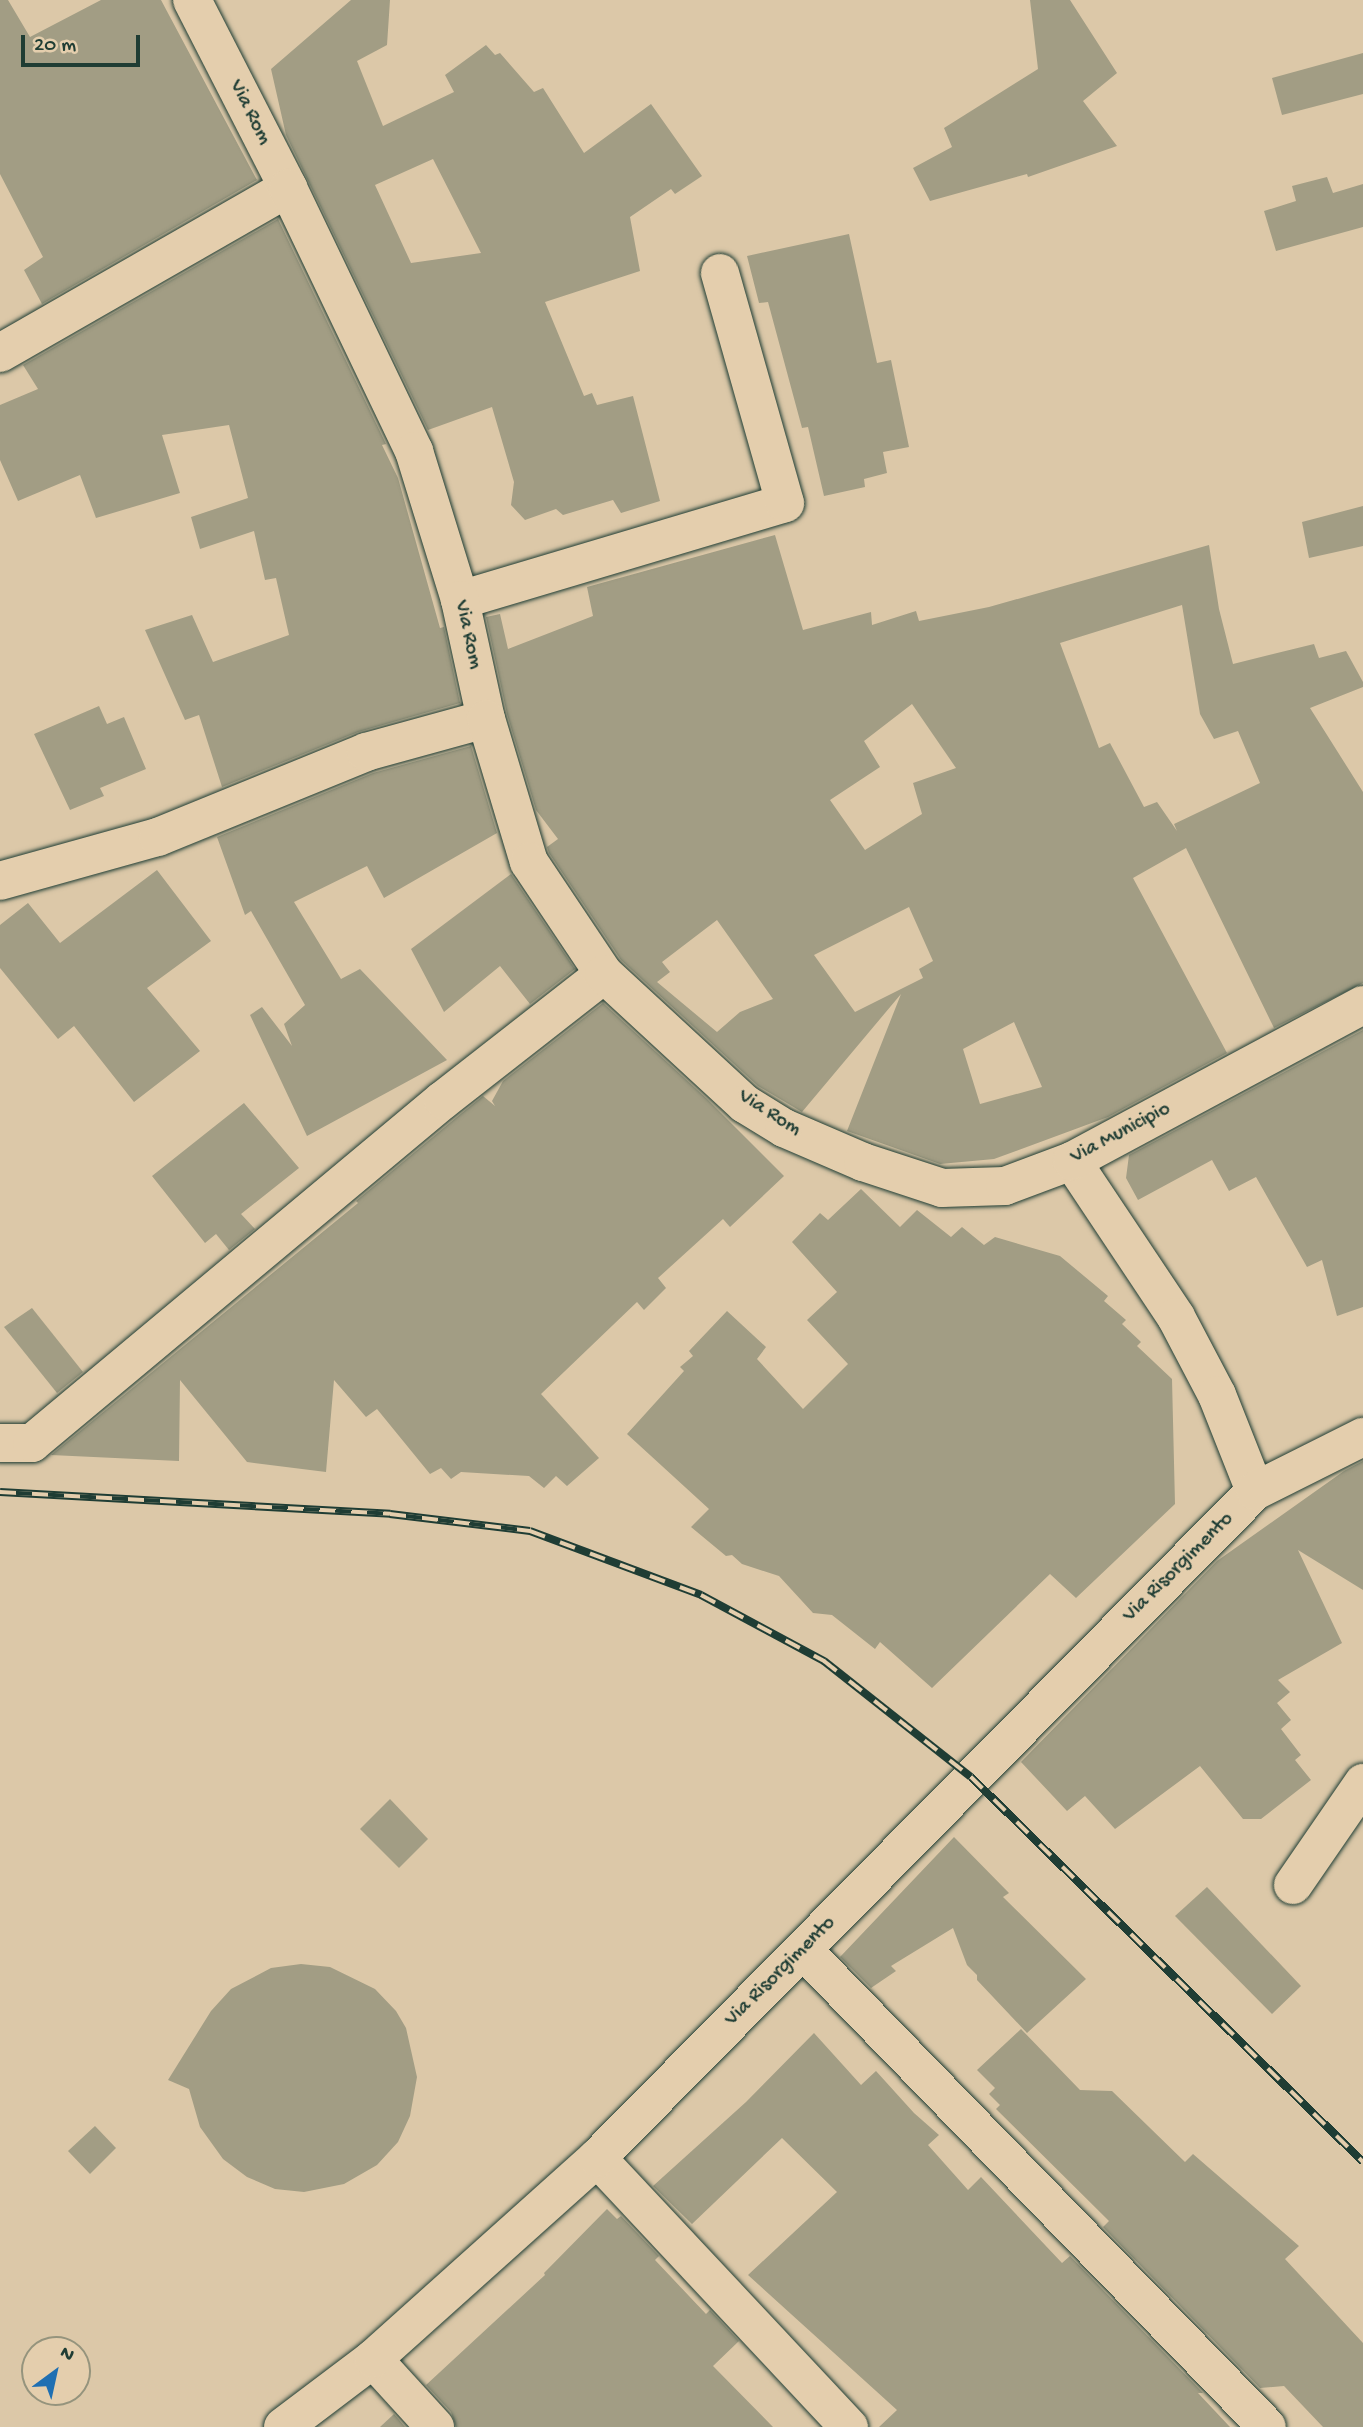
<!DOCTYPE html>
<html>
<head>
<meta charset="utf-8">
<style>
	body { margin:0 }
	#map { position:relative; width:1363px; height:2427px; overflow:hidden; background:#dcc8a8; font-family:"Gochi Hand",sans-serif }
	div>[style] { position:absolute }
	.building>* { inset:0; background:#a29d84 }
	.roads { filter:drop-shadow(0 0 2px #1f3d34) drop-shadow(0 0 2px #1f3d34) }
	.minor>* { height:38px; margin:-19px; padding:0 19px; transform-origin:19px; border-radius:19px; background:#e4cead }
	.major>* { height:38px; margin:-19px; padding:0 19px; transform-origin:19px; border-radius:19px; background:#e4cead }
	.rail>* { height:8px; margin-top:-4px; transform-origin:0; background:repeating-linear-gradient(90deg,#e4cead 0 16px,#1f3d34 0 32px); box-sizing:border-box; border-block:2px solid #1f3d34 }
	span { translate:-50% -50%; white-space:nowrap; text-align:center; line-height:1.15; -webkit-text-stroke:5px #e4cead; paint-order:stroke }
	.street-label { font-size:21px; color:#1f3d34 }
	.north { position:absolute; left:21px; top:2336px; width:70px; height:70px; box-sizing:border-box; background:#e4cead; border:2px solid #95947d; border-radius:50%; rotate:33deg; font-size:19px; font-weight:700; line-height:28px; text-align:center; color:#1f3d34 }
	.north::after { content:''; display:block; margin:auto; width:24px; height:32px; background:#1f6fb2; clip-path:polygon(50% 0,100% 100%,50% 72%,0 100%) }
	.scale { position:absolute; left:21px; top:35px; width:119px; height:32px; box-sizing:border-box; border:4px solid #1f3d34; border-top:0; padding-left:9px; font-size:21px; line-height:24px; white-space:nowrap; color:#1f3d34; -webkit-text-stroke:5px #e4cead; paint-order:stroke }
</style>
</head>
<body>
<div id="map">
	<div class="building">
		<div style="clip-path:polygon(0 0,8px 0,30px 37px,101px 0,161px 0,257px 180px,42px 304px,24px 270px,43px 257px,0 174px)"></div>
		<div style="clip-path:polygon(evenodd,351px 0,390px 0,387px 45px,357px 61px,383px 126px,454px 92px,445px 75px,486px 45px,495px 55px,500px 53px,534px 92px,543px 88px,584px 153px,651px 104px,702px 176px,675px 194px,671px 189px,630px 217px,640px 271px,545px 302px,584px 396px,592px 393px,597px 405px,633px 396px,660px 501px,621px 513px,613px 500px,563px 515px,556px 509px,525px 520px,511px 505px,514px 482px,492px 407px,428px 430px,286px 135px,271px 69px,351px 0,433px 159px,481px 253px,411px 263px,375px 185px,433px 159px)"></div>
		<div style="clip-path:polygon(1030px 0,1070px 0,1117px 73px,1083px 101px,1117px 146px,1028px 177px,1027px 174px,930px 201px,913px 168px,952px 147px,944px 128px,1038px 69px)"></div>
		<div style="clip-path:polygon(1363px 53px,1363px 94px,1282px 115px,1272px 78px)"></div>
		<div style="clip-path:polygon(1327px 177px,1333px 193px,1363px 184px,1363px 227px,1276px 251px,1264px 211px,1296px 201px,1292px 186px)"></div>
		<div style="clip-path:polygon(278px 219px,386px 444px,382px 445px,398px 478px,440px 628px,444px 627px,460px 703px,358px 732px,222px 787px,199px 715px,185px 720px,145px 630px,192px 615px,213px 662px,289px 635px,276px 578px,265px 580px,254px 531px,200px 549px,191px 517px,248px 498px,229px 425px,162px 435px,180px 493px,96px 518px,80px 475px,18px 501px,0 460px,0 405px,38px 389px,23px 365px)"></div>
		<div style="clip-path:polygon(849px 234px,877px 363px,891px 360px,909px 447px,883px 452px,887px 473px,864px 479px,865px 487px,824px 496px,808px 427px,802px 428px,768px 302px,759px 303px,747px 256px)"></div>
		<div style="clip-path:polygon(1363px 506px,1363px 546px,1309px 558px,1302px 522px)"></div>
		<div style="clip-path:polygon(evenodd,775px 535px,803px 630px,871px 612px,872px 625px,916px 611px,919px 621px,989px 607px,1209px 545px,1219px 609px,1233px 664px,1314px 644px,1319px 658px,1346px 651px,1363px 682px,1363px 687px,1310px 708px,1363px 792px,1363px 983px,1274px 1028px,1186px 848px,1133px 878px,1227px 1053px,1108px 1117px,994px 1159px,940px 1164px,847px 1131px,901px 994px,802px 1112px,758px 1086px,621px 960px,549px 853px,547px 847px,558px 839px,536px 810px,507px 714px,486px 617px,500px 614px,508px 649px,593px 616px,587px 587px,775px 535px,1182px 605px,1200px 714px,1214px 739px,1238px 731px,1260px 783px,1174px 824px,1177px 831px,1157px 802px,1144px 807px,1110px 743px,1099px 748px,1060px 643px,1182px 605px,775px 535px,912px 704px,956px 768px,913px 783px,922px 814px,865px 850px,830px 800px,880px 767px,864px 741px,912px 704px,775px 535px,909px 907px,933px 961px,919px 969px,923px 978px,855px 1012px,814px 955px,909px 907px,775px 535px,717px 920px,773px 999px,740px 1012px,717px 1032px,657px 982px,670px 972px,662px 962px,717px 920px,775px 535px,1014px 1022px,1042px 1087px,980px 1104px,963px 1049px,1014px 1022px)"></div>
		<div style="clip-path:polygon(99px 706px,107px 724px,124px 717px,146px 769px,100px 788px,104px 796px,70px 810px,34px 734px)"></div>
		<div style="clip-path:polygon(471px 746px,497px 833px,384px 898px,367px 866px,294px 902px,341px 979px,360px 969px,447px 1060px,307px 1136px,250px 1015px,262px 1007px,292px 1046px,284px 1024px,305px 1005px,251px 911px,245px 915px,217px 837px,373px 773px)"></div>
		<div style="clip-path:polygon(157px 870px,211px 941px,147px 988px,200px 1051px,134px 1102px,74px 1026px,58px 1039px,0 968px,0 925px,28px 903px,60px 943px)"></div>
		<div style="clip-path:polygon(511px 874px,575px 969px,530px 1004px,500px 966px,444px 1012px,411px 949px)"></div>
		<div style="clip-path:polygon(603px 1003px,707px 1099px,784px 1176px,730px 1227px,723px 1219px,658px 1278px,666px 1288px,644px 1310px,637px 1302px,541px 1394px,599px 1458px,567px 1486px,556px 1476px,544px 1488px,529px 1476px,461px 1472px,451px 1479px,441px 1468px,430px 1474px,377px 1409px,366px 1417px,334px 1380px,326px 1472px,247px 1462px,180px 1380px,179px 1461px,51px 1455px,358px 1203px,356px 1201px,457px 1117px,483px 1096px,495px 1106px,492px 1101px,503px 1081px)"></div>
		<div style="clip-path:polygon(1363px 1030px,1363px 1307px,1337px 1316px,1322px 1260px,1307px 1267px,1256px 1177px,1229px 1191px,1212px 1160px,1138px 1200px,1126px 1178px,1129px 1155px)"></div>
		<div style="clip-path:polygon(244px 1103px,299px 1168px,241px 1214px,255px 1229px,229px 1250px,216px 1234px,205px 1243px,152px 1176px)"></div>
		<div style="clip-path:polygon(861px 1189px,900px 1227px,917px 1210px,951px 1237px,962px 1227px,984px 1245px,995px 1237px,1060px 1256px,1108px 1296px,1104px 1301px,1126px 1320px,1122px 1324px,1141px 1342px,1137px 1346px,1172px 1379px,1175px 1504px,1076px 1598px,1050px 1574px,932px 1688px,880px 1642px,875px 1649px,832px 1615px,813px 1613px,779px 1576px,742px 1564px,732px 1555px,726px 1556px,691px 1527px,709px 1509px,627px 1434px,684px 1371px,680px 1367px,693px 1356px,689px 1351px,727px 1311px,766px 1347px,757px 1359px,803px 1409px,848px 1364px,807px 1320px,837px 1292px,792px 1242px,820px 1213px,828px 1220px)"></div>
		<div style="clip-path:polygon(32px 1308px,83px 1372px,57px 1393px,4px 1327px)"></div>
		<div style="clip-path:polygon(1363px 1461px,1363px 1590px,1298px 1550px,1342px 1643px,1278px 1680px,1290px 1692px,1277px 1703px,1291px 1720px,1281px 1729px,1301px 1755px,1295px 1760px,1311px 1780px,1261px 1819px,1243px 1819px,1200px 1766px,1115px 1829px,1085px 1796px,1067px 1811px,1021px 1762px,1217px 1561px,1344px 1471px)"></div>
		<div style="clip-path:polygon(390px 1799px,428px 1839px,399px 1868px,360px 1829px)"></div>
		<div style="clip-path:polygon(954px 1837px,1009px 1893px,1003px 1897px,1086px 1979px,1027px 2033px,977px 1980px,977px 1975px,967px 1965px,953px 1928px,891px 1966px,896px 1971px,871px 1988px,840px 1957px)"></div>
		<div style="clip-path:polygon(1207px 1887px,1301px 1986px,1272px 2014px,1175px 1916px)"></div>
		<div style="clip-path:polygon(301px 1964px,330px 1967px,375px 1989px,396px 2011px,406px 2028px,417px 2077px,410px 2116px,398px 2142px,377px 2165px,344px 2184px,304px 2192px,275px 2189px,247px 2177px,223px 2159px,200px 2127px,189px 2089px,168px 2080px,211px 2011px,231px 1989px,271px 1968px)"></div>
		<div style="clip-path:polygon(1021px 2029px,1080px 2090px,1112px 2091px,1185px 2162px,1193px 2154px,1299px 2246px,1285px 2259px,1363px 2343px,1363px 2427px,1323px 2427px,1284px 2386px,1260px 2388px,1103px 2227px,1109px 2221px,996px 2109px,1000px 2105px,989px 2094px,995px 2088px,977px 2070px)"></div>
		<div style="clip-path:polygon(814px 2033px,861px 2085px,876px 2071px,914px 2113px,939px 2135px,928px 2145px,968px 2190px,981px 2177px,1062px 2263px,1070px 2256px,1203px 2393px,1198px 2393px,1230px 2427px,879px 2427px,897px 2410px,748px 2275px,837px 2192px,782px 2138px,692px 2224px,653px 2186px,746px 2102px)"></div>
		<div style="clip-path:polygon(95px 2126px,116px 2148px,90px 2174px,68px 2151px)"></div>
		<div style="clip-path:polygon(607px 2209px,617px 2219px,621px 2216px,659px 2256px,655px 2260px,706px 2314px,710px 2310px,739px 2341px,713px 2366px,773px 2427px,456px 2427px,451px 2412px,426px 2385px,545px 2275px,544px 2273px)"></div>
		<div style="clip-path:polygon(394px 2414px,405px 2427px,380px 2427px)"></div>
	</div>
	<div class="roads">
		<div class="minor">
			<div style="left:0;top:353px;width:332px;rotate:-29.8deg"></div>
			<div style="left:460px;top:600px;width:339px;rotate:-16.6deg"></div>
			<div style="left:785px;top:503px;width:239px;rotate:-105.8deg"></div>
			<div style="left:0;top:881px;width:164px;rotate:-15.6deg"></div>
			<div style="left:158px;top:837px;width:225px;rotate:-22.2deg"></div>
			<div style="left:366px;top:752px;width:124px;rotate:-15.4deg"></div>
			<div style="left:1072px;top:1161px;width:187px;rotate:56.3deg"></div>
			<div style="left:1176px;top:1317px;width:88px;rotate:62.3deg"></div>
			<div style="left:1217px;top:1395px;width:103px;rotate:68.4deg"></div>
			<div style="left:0;top:1443px;width:32px"></div>
			<div style="left:32px;top:1443px;width:535px;rotate:-39.85deg"></div>
			<div style="left:443px;top:1100px;width:204px;rotate:-38deg"></div>
			<div style="left:1293px;top:1885px;width:124px;rotate:-55.5deg"></div>
			<div style="left:803px;top:1950px;width:665px;rotate:45.79deg"></div>
			<div style="left:597px;top:2158px;width:369px;rotate:46.9deg"></div>
			<div style="left:373px;top:2359px;width:92px;rotate:47.6deg"></div>
			<div style="left:283px;top:2427px;width:113px;rotate:-37.1deg"></div>
			<div style="left:373px;top:2359px;width:301px;rotate:-41.9deg"></div>
			<div style="left:597px;top:2158px;width:937px;rotate:-45.39deg"></div>
			<div style="left:1255px;top:1491px;width:121px;rotate:-26.6deg"></div>
		</div>
		<div class="major">
			<div style="left:192px;top:0;width:211px;rotate:62.9deg"></div>
			<div style="left:288px;top:188px;width:292px;rotate:64.4deg"></div>
			<div style="left:414px;top:451px;width:156px;rotate:72.8deg"></div>
			<div style="left:460px;top:600px;width:122px;rotate:77.7deg"></div>
			<div style="left:486px;top:719px;width:149px;rotate:73.3deg"></div>
			<div style="left:529px;top:862px;width:135px;rotate:56.2deg"></div>
			<div style="left:604px;top:974px;width:192px;rotate:42.7deg"></div>
			<div style="left:745px;top:1104px;width:46px;rotate:31.6deg"></div>
			<div style="left:784px;top:1128px;width:86px;rotate:23.3deg"></div>
			<div style="left:863px;top:1162px;width:83px;rotate:18.2deg"></div>
			<div style="left:942px;top:1188px;width:63px;rotate:-1.8deg"></div>
			<div style="left:1005px;top:1186px;width:72px;rotate:-20.5deg"></div>
			<div style="left:1072px;top:1161px;width:330px;rotate:-28.2deg"></div>
		</div>
	</div>
	<div class="rail">
		<div style="left:0;top:1492px;width:391px;rotate:3.2deg"></div>
		<div style="left:390px;top:1514px;width:141px;rotate:6.9deg"></div>
		<div style="left:530px;top:1531px;width:183px;rotate:20.5deg"></div>
		<div style="left:701px;top:1595px;width:140px;rotate:28.2deg"></div>
		<div style="left:824px;top:1661px;width:187px;rotate:38.3deg"></div>
		<div style="left:971px;top:1777px;width:549px;rotate:44.48deg"></div>
	</div>
	<div class="street-label">
		<span style="left:249px;top:113px;rotate:63deg">Via Rom</span>
		<span style="left:467px;top:635px;rotate:77deg">Via Rom</span>
		<span style="left:769px;top:1114px;rotate:32deg">Via Rom</span>
		<span style="left:1121px;top:1134px;rotate:-28deg">Via Municipio</span>
		<span style="left:1179px;top:1568px;rotate:-45deg">Via Risorgimento</span>
		<span style="left:781px;top:1972px;rotate:-45deg">Via Risorgimento</span>
	</div>
	<div class="north">N</div>
	<div class="scale">20 m</div>
</div>
</body>
</html>
